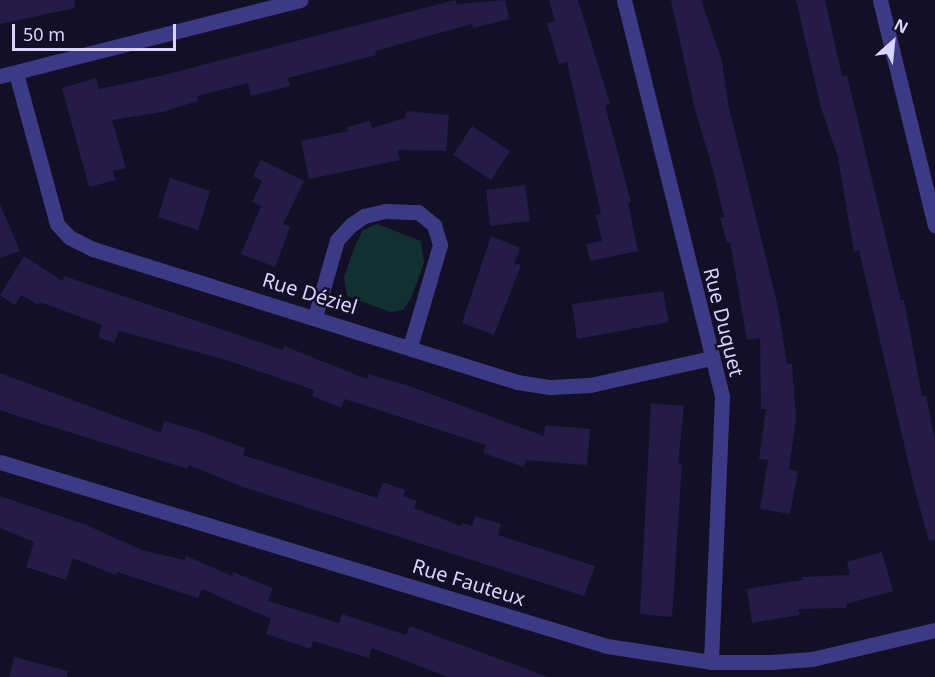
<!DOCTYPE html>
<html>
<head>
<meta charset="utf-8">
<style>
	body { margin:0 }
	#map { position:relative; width:935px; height:677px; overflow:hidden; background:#130f26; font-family:"Noto Sans",sans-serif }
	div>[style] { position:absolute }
	.green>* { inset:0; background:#12302f }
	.building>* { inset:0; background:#241b47 }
	.minor>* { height:15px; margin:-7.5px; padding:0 7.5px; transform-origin:7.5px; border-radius:7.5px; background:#3d3a85 }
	span { translate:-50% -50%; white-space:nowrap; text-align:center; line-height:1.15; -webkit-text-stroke:5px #130f26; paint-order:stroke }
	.street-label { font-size:20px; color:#d9d4ff }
	.north { position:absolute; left:863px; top:12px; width:60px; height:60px; -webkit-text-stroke:4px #130f26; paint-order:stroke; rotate:27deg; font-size:16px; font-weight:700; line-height:24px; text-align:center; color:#d9d4ff }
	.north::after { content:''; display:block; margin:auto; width:21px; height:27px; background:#d9d4ff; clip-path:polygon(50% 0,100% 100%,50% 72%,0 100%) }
	.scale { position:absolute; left:12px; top:24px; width:164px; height:27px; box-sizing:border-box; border:3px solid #d9d4ff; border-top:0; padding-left:8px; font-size:18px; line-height:21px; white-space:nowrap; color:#d9d4ff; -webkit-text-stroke:4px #130f26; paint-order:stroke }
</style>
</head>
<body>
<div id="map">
	<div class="green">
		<div style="clip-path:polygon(377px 224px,421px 241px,424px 263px,411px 299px,403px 310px,390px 312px,347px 296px,344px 277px,355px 246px,363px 230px)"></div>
	</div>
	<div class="building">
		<div style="clip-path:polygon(0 0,74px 0,75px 8px,0 24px)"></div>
		<div style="clip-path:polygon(455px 0,457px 4px,505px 0,509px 19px,473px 28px,472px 24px,375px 51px,376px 55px,288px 78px,290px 86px,251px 96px,248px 83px,197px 96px,198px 101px,162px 112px,112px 120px,126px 168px,113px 171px,116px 180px,89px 187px,62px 88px,96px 78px,99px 89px,160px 76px)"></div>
		<div style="clip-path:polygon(549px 0,578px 0,610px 104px,605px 105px,631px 202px,628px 203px,638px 251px,590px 261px,586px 244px,602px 241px,596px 215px,601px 214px,567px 62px,559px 64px,547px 23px,555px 21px)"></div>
		<div style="clip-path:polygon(671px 0,701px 0,722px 61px,728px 103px,778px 307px,787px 364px,792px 364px,796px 419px,789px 469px,798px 471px,790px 514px,760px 509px,768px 460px,759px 459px,766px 409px,761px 409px,760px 338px,747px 340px,730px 242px,727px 243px,720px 218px,724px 217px,713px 170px,695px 110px)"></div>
		<div style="clip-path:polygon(796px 0,825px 0,842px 76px,847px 75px,890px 255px,901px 300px,904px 300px,922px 396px,926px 395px,935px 441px,935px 540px,929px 541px,914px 487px,859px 250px,854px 252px,838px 157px,821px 108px)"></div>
		<div style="clip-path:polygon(406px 111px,449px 115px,446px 151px,397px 150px,400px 160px,309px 179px,301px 141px,348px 131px,347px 127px,370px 121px,372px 128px,405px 118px)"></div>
		<div style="clip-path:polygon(472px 126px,510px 151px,491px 180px,453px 155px)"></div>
		<div style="clip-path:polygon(261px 160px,304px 181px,283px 224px,290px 227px,275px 267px,241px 254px,261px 206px,252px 202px,262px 181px,253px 176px)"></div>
		<div style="clip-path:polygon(170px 178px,210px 191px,198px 230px,158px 217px)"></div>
		<div style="clip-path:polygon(525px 185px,530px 221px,490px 226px,486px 190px)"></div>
		<div style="clip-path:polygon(0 204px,20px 251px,0 258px)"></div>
		<div style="clip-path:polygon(491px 236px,520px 248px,514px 263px,521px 265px,494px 335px,462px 323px)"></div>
		<div style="clip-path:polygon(24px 256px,63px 281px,64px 276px,283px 350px,284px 346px,367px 379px,369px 374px,412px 387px,544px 436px,545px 425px,590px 429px,587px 465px,526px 460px,524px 467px,483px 453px,486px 445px,345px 399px,341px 408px,312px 396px,314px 390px,226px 360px,119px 331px,114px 343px,98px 337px,102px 325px,40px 302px,38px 305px,21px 295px,15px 305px,0 295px)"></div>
		<div style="clip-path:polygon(663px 291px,669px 322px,577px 339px,572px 304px)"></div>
		<div style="clip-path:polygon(0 373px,161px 433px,164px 421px,199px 431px,245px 448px,243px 455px,377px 498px,383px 482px,405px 490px,403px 496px,417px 501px,414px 508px,461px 526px,462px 523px,472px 526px,475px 516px,501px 524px,498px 535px,595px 566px,584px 596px,240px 486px,189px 465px,188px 469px,14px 415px,0 410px)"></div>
		<div style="clip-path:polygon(651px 403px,684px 406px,678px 464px,682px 464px,672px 617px,640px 614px)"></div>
		<div style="clip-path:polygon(0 496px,84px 524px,142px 550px,185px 560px,186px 556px,232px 576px,233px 572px,273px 588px,268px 601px,339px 623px,342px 614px,406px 635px,410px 626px,548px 677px,448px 677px,372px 648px,369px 658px,313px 641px,311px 649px,266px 634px,271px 619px,202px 589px,198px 598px,117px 572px,116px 575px,73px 558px,66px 580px,26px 567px,34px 542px,0 528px)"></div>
		<div style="clip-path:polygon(882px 552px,893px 591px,846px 604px,847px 608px,799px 609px,800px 615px,752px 623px,747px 589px,802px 580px,802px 577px,850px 575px,847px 562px)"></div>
		<div style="clip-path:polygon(14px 657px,68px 671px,67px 677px,9px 677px)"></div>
	</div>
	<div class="minor">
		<div style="left:624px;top:0;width:409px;rotate:76.1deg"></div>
		<div style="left:722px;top:397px;width:265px;rotate:92.4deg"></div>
		<div style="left:880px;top:0;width:232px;rotate:76.3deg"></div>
		<div style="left:16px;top:73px;width:156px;rotate:74.8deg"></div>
		<div style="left:57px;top:224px;width:18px;rotate:47deg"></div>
		<div style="left:69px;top:237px;width:27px;rotate:27deg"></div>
		<div style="left:93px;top:249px;width:444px;rotate:17.4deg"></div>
		<div style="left:517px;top:382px;width:33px;rotate:9deg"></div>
		<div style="left:550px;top:387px;width:40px;rotate:-2.9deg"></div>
		<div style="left:590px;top:385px;width:124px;rotate:-12.6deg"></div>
		<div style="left:0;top:76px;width:310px;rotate:-14.2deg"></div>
		<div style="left:315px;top:317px;width:80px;rotate:-74.1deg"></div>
		<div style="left:337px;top:240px;width:21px;rotate:-47deg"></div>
		<div style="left:351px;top:225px;width:16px;rotate:-35deg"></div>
		<div style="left:364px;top:216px;width:22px;rotate:-13deg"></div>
		<div style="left:385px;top:211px;width:33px;rotate:2deg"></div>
		<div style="left:418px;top:212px;width:21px;rotate:39deg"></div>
		<div style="left:434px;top:225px;width:21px;rotate:73deg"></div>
		<div style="left:440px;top:245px;width:106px;rotate:106.4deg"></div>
		<div style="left:0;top:462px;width:634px;rotate:16.86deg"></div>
		<div style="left:607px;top:646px;width:105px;rotate:8.7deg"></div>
		<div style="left:711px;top:662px;width:60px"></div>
		<div style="left:771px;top:662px;width:41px;rotate:-4.2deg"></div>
		<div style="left:812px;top:659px;width:126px;rotate:-13.3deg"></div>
	</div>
	<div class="street-label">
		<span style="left:310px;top:293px;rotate:17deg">Rue Déziel</span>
		<span style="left:724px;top:322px;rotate:76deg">Rue Duquet</span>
		<span style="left:469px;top:582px;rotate:17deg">Rue Fauteux</span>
	</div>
	<div class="north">N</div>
	<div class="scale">50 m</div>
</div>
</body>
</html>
